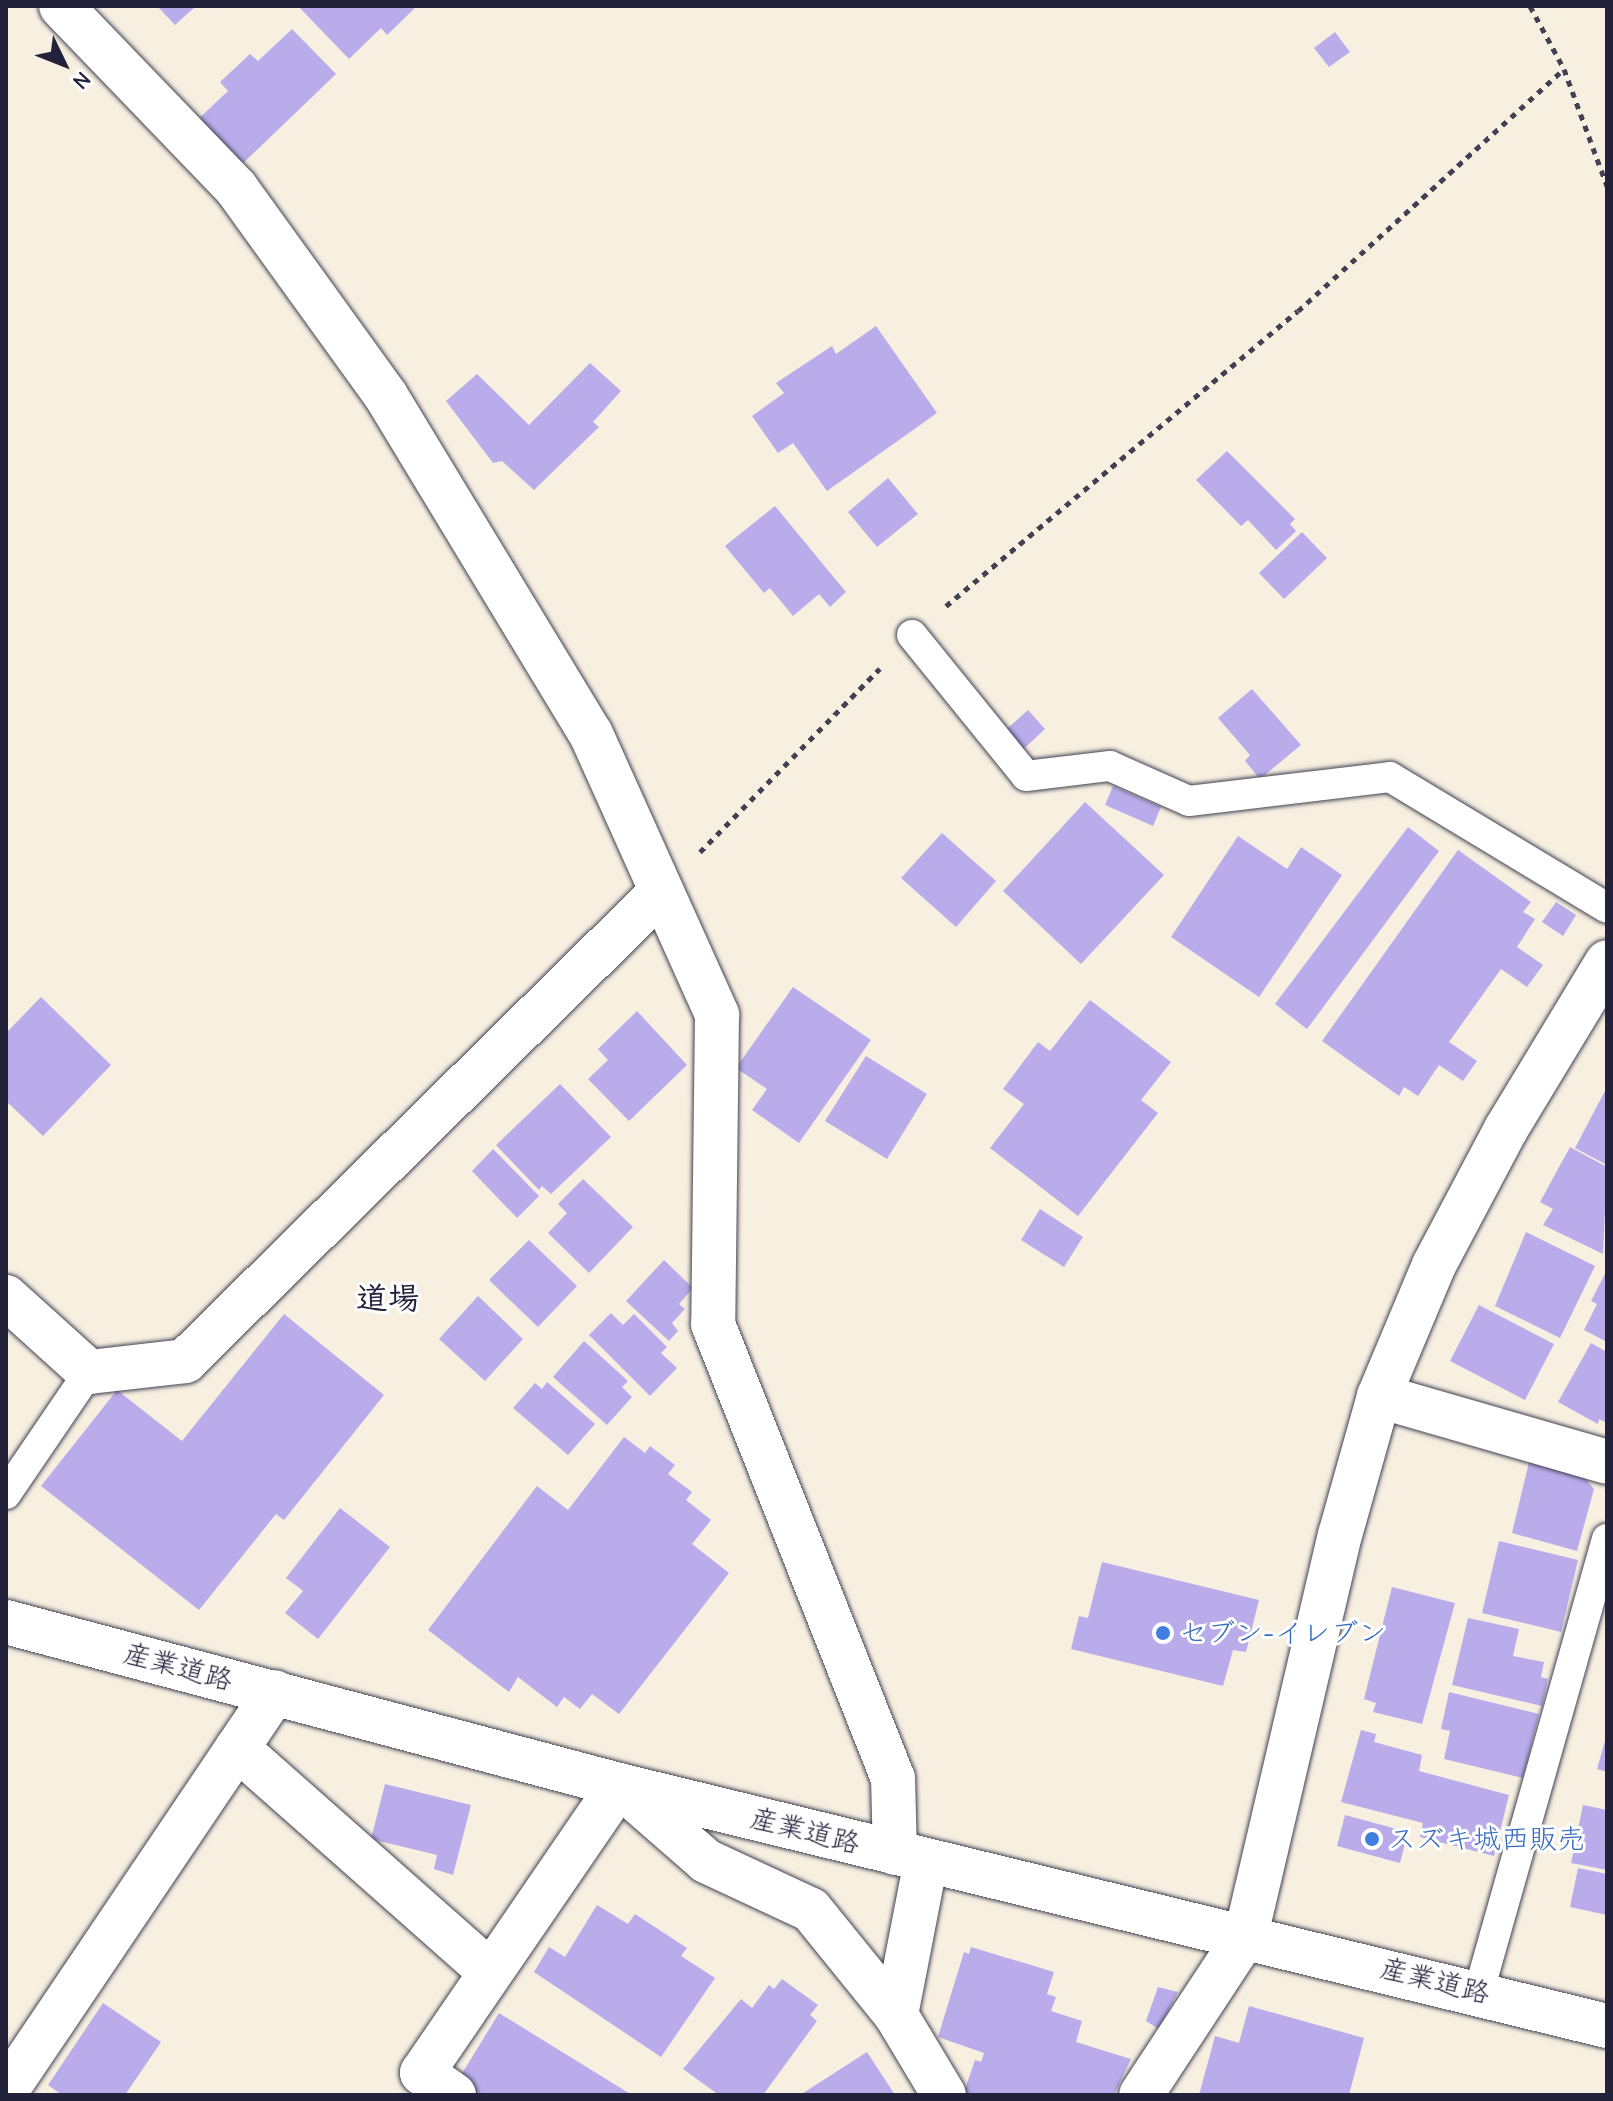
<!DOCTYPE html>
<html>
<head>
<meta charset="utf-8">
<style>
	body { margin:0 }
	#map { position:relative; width:1613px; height:2101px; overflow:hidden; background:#f7f0e1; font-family:"Comic Neue","Klee One",sans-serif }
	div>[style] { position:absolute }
	.building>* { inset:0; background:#baaceb }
	.path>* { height:5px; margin-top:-2.5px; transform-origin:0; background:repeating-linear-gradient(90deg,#424154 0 6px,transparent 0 12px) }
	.roads { filter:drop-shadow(0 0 2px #424154) drop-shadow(0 0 2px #424154) }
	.service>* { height:30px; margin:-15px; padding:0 15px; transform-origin:15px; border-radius:15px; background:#fff }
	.minor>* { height:44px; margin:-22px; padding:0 22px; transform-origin:22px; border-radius:22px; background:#fff }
	.tertiary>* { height:44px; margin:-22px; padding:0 22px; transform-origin:22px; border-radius:22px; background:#fff }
	.dots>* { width:22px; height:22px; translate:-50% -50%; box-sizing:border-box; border:4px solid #fff; border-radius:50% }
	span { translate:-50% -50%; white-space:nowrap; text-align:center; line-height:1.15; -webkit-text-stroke:6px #fff; paint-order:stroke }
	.shop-label { font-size:28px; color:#366cbe }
	.left { translate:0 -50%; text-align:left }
	.street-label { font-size:28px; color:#22223b }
	.quarter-label { font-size:32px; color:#22223b; font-weight:700 }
	.frame { position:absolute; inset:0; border:8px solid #22223b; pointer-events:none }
	.north { position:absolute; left:24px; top:24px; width:80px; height:80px; -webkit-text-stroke:6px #fff; paint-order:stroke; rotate:133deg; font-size:22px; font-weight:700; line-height:32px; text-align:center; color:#22223b }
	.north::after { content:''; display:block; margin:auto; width:28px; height:36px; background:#22223b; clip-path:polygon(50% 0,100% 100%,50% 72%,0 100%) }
</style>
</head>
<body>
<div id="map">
	<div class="building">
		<div style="clip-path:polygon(157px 6px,196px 6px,175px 25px)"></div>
		<div style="clip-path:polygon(298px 6px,417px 6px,387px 35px,381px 28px,349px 59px)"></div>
		<div style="clip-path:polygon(292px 29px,336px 74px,238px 168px,194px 123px,228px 91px,220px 82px,250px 54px,258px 61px)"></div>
		<div style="clip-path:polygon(1335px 32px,1350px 52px,1329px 67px,1314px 48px)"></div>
		<div style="clip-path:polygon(876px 326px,937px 413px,827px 491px,793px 443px,778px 453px,752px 416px,784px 393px,776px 383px,832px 346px,836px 354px)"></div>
		<div style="clip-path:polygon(590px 363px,621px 391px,593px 422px,599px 427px,534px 490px,502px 461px,493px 463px,446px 401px,477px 374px,529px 425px)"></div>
		<div style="clip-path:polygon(1227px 451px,1295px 519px,1290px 524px,1296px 531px,1276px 550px,1248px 520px,1241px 526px,1196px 480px)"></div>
		<div style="clip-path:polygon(888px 478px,918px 514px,877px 547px,848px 512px)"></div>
		<div style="clip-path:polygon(775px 506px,846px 592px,830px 607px,819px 594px,793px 616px,770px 588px,764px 593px,725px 546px)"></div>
		<div style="clip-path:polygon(1302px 532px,1327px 558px,1284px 599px,1259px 573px)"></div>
		<div style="clip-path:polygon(1252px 689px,1301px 745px,1260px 779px,1245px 761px,1250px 755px,1218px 718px)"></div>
		<div style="clip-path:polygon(1028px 710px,1045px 729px,1015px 757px,997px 738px)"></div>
		<div style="clip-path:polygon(1113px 786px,1161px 807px,1153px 826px,1105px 805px)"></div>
		<div style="clip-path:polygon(1085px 802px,1164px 875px,1081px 964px,1003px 891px)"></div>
		<div style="clip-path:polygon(1408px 827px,1439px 851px,1307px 1029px,1275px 1004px)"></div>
		<div style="clip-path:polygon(942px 833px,996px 881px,956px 927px,901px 878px)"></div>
		<div style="clip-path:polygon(1238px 836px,1287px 869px,1301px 847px,1342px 875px,1259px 997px,1171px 937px)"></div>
		<div style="clip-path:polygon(1458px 850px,1531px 902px,1523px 912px,1535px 919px,1517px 947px,1543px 965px,1527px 987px,1501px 969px,1449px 1042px,1477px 1061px,1463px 1081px,1439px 1065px,1418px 1096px,1404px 1087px,1399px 1096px,1322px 1041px)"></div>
		<div style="clip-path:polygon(1556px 902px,1576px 915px,1563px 936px,1542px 922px)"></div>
		<div style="clip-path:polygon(793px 987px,871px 1040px,799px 1143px,752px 1110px,767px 1089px,736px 1068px)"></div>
		<div style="clip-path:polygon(41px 997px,111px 1065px,43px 1136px,6px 1101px,6px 1033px)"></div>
		<div style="clip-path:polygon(1090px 1000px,1171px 1062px,1141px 1100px,1158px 1113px,1078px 1216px,990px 1148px,1024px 1104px,1003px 1089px,1038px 1042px,1050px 1051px)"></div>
		<div style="clip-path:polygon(637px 1011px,687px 1065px,629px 1121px,588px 1079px,608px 1060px,598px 1049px)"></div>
		<div style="clip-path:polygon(866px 1056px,927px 1094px,887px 1159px,825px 1121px)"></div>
		<div style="clip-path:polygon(560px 1084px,611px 1137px,551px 1194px,542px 1186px,539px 1190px,496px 1145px)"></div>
		<div style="clip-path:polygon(1607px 1087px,1607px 1165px,1575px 1148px)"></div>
		<div style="clip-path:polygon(1570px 1147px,1607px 1167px,1603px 1254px,1543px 1225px,1553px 1209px,1540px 1202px)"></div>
		<div style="clip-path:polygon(493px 1149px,539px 1196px,517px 1218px,472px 1171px)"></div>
		<div style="clip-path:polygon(583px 1179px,633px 1227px,589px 1273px,548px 1233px,567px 1213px,558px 1204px)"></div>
		<div style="clip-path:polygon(1040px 1209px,1083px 1237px,1064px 1267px,1021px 1240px)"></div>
		<div style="clip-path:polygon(1526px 1232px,1595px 1266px,1560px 1338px,1495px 1306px)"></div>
		<div style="clip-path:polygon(529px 1240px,577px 1286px,538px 1327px,489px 1280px)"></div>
		<div style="clip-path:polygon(664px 1260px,693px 1288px,679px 1304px,685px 1309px,672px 1323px,678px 1331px,669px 1341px,626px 1301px)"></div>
		<div style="clip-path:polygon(1607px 1270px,1607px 1342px,1584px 1330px,1597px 1304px,1591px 1301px)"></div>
		<div style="clip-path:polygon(478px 1296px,523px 1339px,485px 1381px,439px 1339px)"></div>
		<div style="clip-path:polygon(1479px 1305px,1554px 1344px,1525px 1400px,1450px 1361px)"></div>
		<div style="clip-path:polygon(611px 1313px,623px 1325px,634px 1314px,667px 1347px,661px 1353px,677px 1368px,650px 1396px,589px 1335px)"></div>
		<div style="clip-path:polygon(284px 1314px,384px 1395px,284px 1520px,276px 1514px,199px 1610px,41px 1486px,117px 1390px,182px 1441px)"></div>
		<div style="clip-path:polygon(584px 1341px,628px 1381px,622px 1387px,632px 1397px,607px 1425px,553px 1377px)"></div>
		<div style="clip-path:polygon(1591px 1343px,1607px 1352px,1607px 1423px,1599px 1419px,1598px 1424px,1558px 1402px)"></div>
		<div style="clip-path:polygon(547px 1382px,595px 1424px,568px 1455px,513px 1408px,535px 1383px,542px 1389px)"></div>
		<div style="clip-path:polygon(624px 1437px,645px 1453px,650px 1446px,675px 1465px,668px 1474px,692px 1492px,686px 1500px,711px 1520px,692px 1544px,729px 1573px,619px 1714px,592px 1694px,580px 1709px,564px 1697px,557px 1707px,518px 1677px,509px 1692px,428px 1630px,537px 1486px,568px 1510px)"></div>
		<div style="clip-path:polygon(1529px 1462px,1583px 1475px,1594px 1489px,1577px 1551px,1512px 1533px)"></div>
		<div style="clip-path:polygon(340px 1508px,390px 1547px,318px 1639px,285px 1613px,303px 1591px,286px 1578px)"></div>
		<div style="clip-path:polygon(1499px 1541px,1578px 1560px,1561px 1632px,1482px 1613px)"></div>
		<div style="clip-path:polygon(1102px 1562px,1259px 1600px,1246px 1652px,1233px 1650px,1223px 1686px,1071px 1649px,1079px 1616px,1088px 1618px)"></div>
		<div style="clip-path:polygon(1392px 1587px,1455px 1603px,1422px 1724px,1373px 1712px,1376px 1703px,1364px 1699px)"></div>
		<div style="clip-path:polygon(1468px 1618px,1519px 1629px,1513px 1656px,1544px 1662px,1541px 1677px,1548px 1679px,1542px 1706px,1452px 1685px)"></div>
		<div style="clip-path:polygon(1449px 1692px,1539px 1714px,1523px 1778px,1444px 1759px,1450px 1731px,1441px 1729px)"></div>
		<div style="clip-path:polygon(1361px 1730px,1376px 1734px,1374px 1742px,1422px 1755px,1419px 1771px,1509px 1795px,1494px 1856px,1420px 1837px,1423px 1823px,1341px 1802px)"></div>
		<div style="clip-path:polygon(1606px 1737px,1607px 1737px,1607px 1772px,1597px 1769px)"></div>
		<div style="clip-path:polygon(385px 1784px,471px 1805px,453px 1875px,434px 1869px,437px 1855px,371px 1839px)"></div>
		<div style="clip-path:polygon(1583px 1805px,1607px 1810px,1607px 1870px,1571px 1863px)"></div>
		<div style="clip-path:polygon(1345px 1815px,1408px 1832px,1400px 1863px,1337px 1846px)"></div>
		<div style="clip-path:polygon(1578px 1868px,1607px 1874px,1607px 1915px,1570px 1907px)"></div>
		<div style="clip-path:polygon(597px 1905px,628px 1924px,635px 1914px,687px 1948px,681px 1956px,715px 1978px,661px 2057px,534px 1972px,549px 1947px,565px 1957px)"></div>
		<div style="clip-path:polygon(971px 1947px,1054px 1972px,1047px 1994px,1056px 1997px,1051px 2011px,1082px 2021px,1076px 2042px,1131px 2059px,1114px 2095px,963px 2095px,975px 2060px,981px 2062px,984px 2053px,938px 2037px,964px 1952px,969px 1954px)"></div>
		<div style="clip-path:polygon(782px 1979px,818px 2005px,810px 2015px,817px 2021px,763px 2095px,719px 2095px,683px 2069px,741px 1999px,752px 2008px,769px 1985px,774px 1989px)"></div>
		<div style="clip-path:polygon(1158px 1987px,1178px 1992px,1159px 2029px,1146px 2021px)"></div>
		<div style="clip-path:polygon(103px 2003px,161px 2042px,125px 2095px,62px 2095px,48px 2085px)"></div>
		<div style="clip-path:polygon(1249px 2006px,1364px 2038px,1349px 2095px,1199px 2095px,1215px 2036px,1239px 2043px)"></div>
		<div style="clip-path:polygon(499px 2013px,632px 2095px,471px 2095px,455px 2085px)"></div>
		<div style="clip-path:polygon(867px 2052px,895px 2095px,800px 2095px)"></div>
	</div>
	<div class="path">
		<div style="left:1530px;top:6px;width:72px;rotate:61.6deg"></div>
		<div style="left:1564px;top:69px;width:125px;rotate:69.8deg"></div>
		<div style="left:946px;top:606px;width:459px;rotate:-40deg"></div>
		<div style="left:1298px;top:311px;width:360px;rotate:-42.3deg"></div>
		<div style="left:700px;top:852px;width:257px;rotate:-45.6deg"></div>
	</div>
	<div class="roads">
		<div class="service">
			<div style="left:912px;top:635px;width:181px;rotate:51deg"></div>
			<div style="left:1026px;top:776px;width:85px;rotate:-6.8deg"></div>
			<div style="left:1110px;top:766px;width:86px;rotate:23.9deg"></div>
			<div style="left:1189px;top:801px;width:202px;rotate:-6.8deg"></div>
			<div style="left:1390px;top:777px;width:253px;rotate:31.1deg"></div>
			<div style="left:6px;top:1494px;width:148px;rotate:-55.8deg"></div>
			<div style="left:1479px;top:1991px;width:470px;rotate:-74.2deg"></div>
		</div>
		<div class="minor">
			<div style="left:61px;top:6px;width:252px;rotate:46.1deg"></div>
			<div style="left:236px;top:188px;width:256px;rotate:54.2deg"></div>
			<div style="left:386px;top:396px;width:395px;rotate:58.8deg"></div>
			<div style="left:591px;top:734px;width:308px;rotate:65.8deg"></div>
			<div style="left:717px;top:1015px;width:309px;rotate:90.7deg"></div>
			<div style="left:713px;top:1324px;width:488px;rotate:68.4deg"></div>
			<div style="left:893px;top:1778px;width:75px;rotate:88.5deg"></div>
			<div style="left:6px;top:1297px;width:112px;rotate:42.1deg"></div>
			<div style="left:89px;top:1372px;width:97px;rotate:-6.5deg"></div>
			<div style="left:185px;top:1361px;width:668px;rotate:-44.58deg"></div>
			<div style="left:1379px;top:1396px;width:237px;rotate:16.1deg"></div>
			<div style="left:237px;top:1748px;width:338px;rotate:41.5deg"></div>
			<div style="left:896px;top:2015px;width:157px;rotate:-79deg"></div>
			<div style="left:6px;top:2091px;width:481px;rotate:-56deg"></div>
			<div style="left:454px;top:2095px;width:39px;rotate:-145deg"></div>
			<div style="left:422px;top:2073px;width:349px;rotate:-55.6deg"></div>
			<div style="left:619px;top:1785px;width:116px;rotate:41.1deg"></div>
			<div style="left:706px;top:1861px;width:116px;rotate:25deg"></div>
			<div style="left:811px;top:1910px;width:135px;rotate:51deg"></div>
			<div style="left:896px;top:2015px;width:93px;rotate:59deg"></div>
			<div style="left:1141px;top:2095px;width:191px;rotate:-56.7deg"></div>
			<div style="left:1246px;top:1935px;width:411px;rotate:-76.8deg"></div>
			<div style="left:1340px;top:1535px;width:144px;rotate:-74.3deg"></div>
			<div style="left:1379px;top:1396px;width:142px;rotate:-67.2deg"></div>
			<div style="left:1434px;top:1265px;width:154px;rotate:-62.1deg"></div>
			<div style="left:1506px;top:1129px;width:195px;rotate:-58.8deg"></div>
		</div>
		<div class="tertiary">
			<div style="left:6px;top:1622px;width:634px;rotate:14.89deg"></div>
			<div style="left:619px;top:1785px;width:1017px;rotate:13.71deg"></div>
		</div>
	</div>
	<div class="dots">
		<div style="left:1163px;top:1633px;background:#3f7fe0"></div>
		<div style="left:1372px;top:1839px;background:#3f7fe0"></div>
	</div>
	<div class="shop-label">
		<span class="left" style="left:1179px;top:1633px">セブン-イレブン</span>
		<span class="left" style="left:1388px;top:1839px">スズキ城西販売</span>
	</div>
	<div class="street-label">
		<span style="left:178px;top:1667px;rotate:15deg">産業道路</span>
		<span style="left:805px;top:1831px;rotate:14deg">産業道路</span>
		<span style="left:1435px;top:1981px;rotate:14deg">産業道路</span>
	</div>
	<div class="quarter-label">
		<span style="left:388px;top:1299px">道場</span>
	</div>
	<div class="frame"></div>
	<div class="north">N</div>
</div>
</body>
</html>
